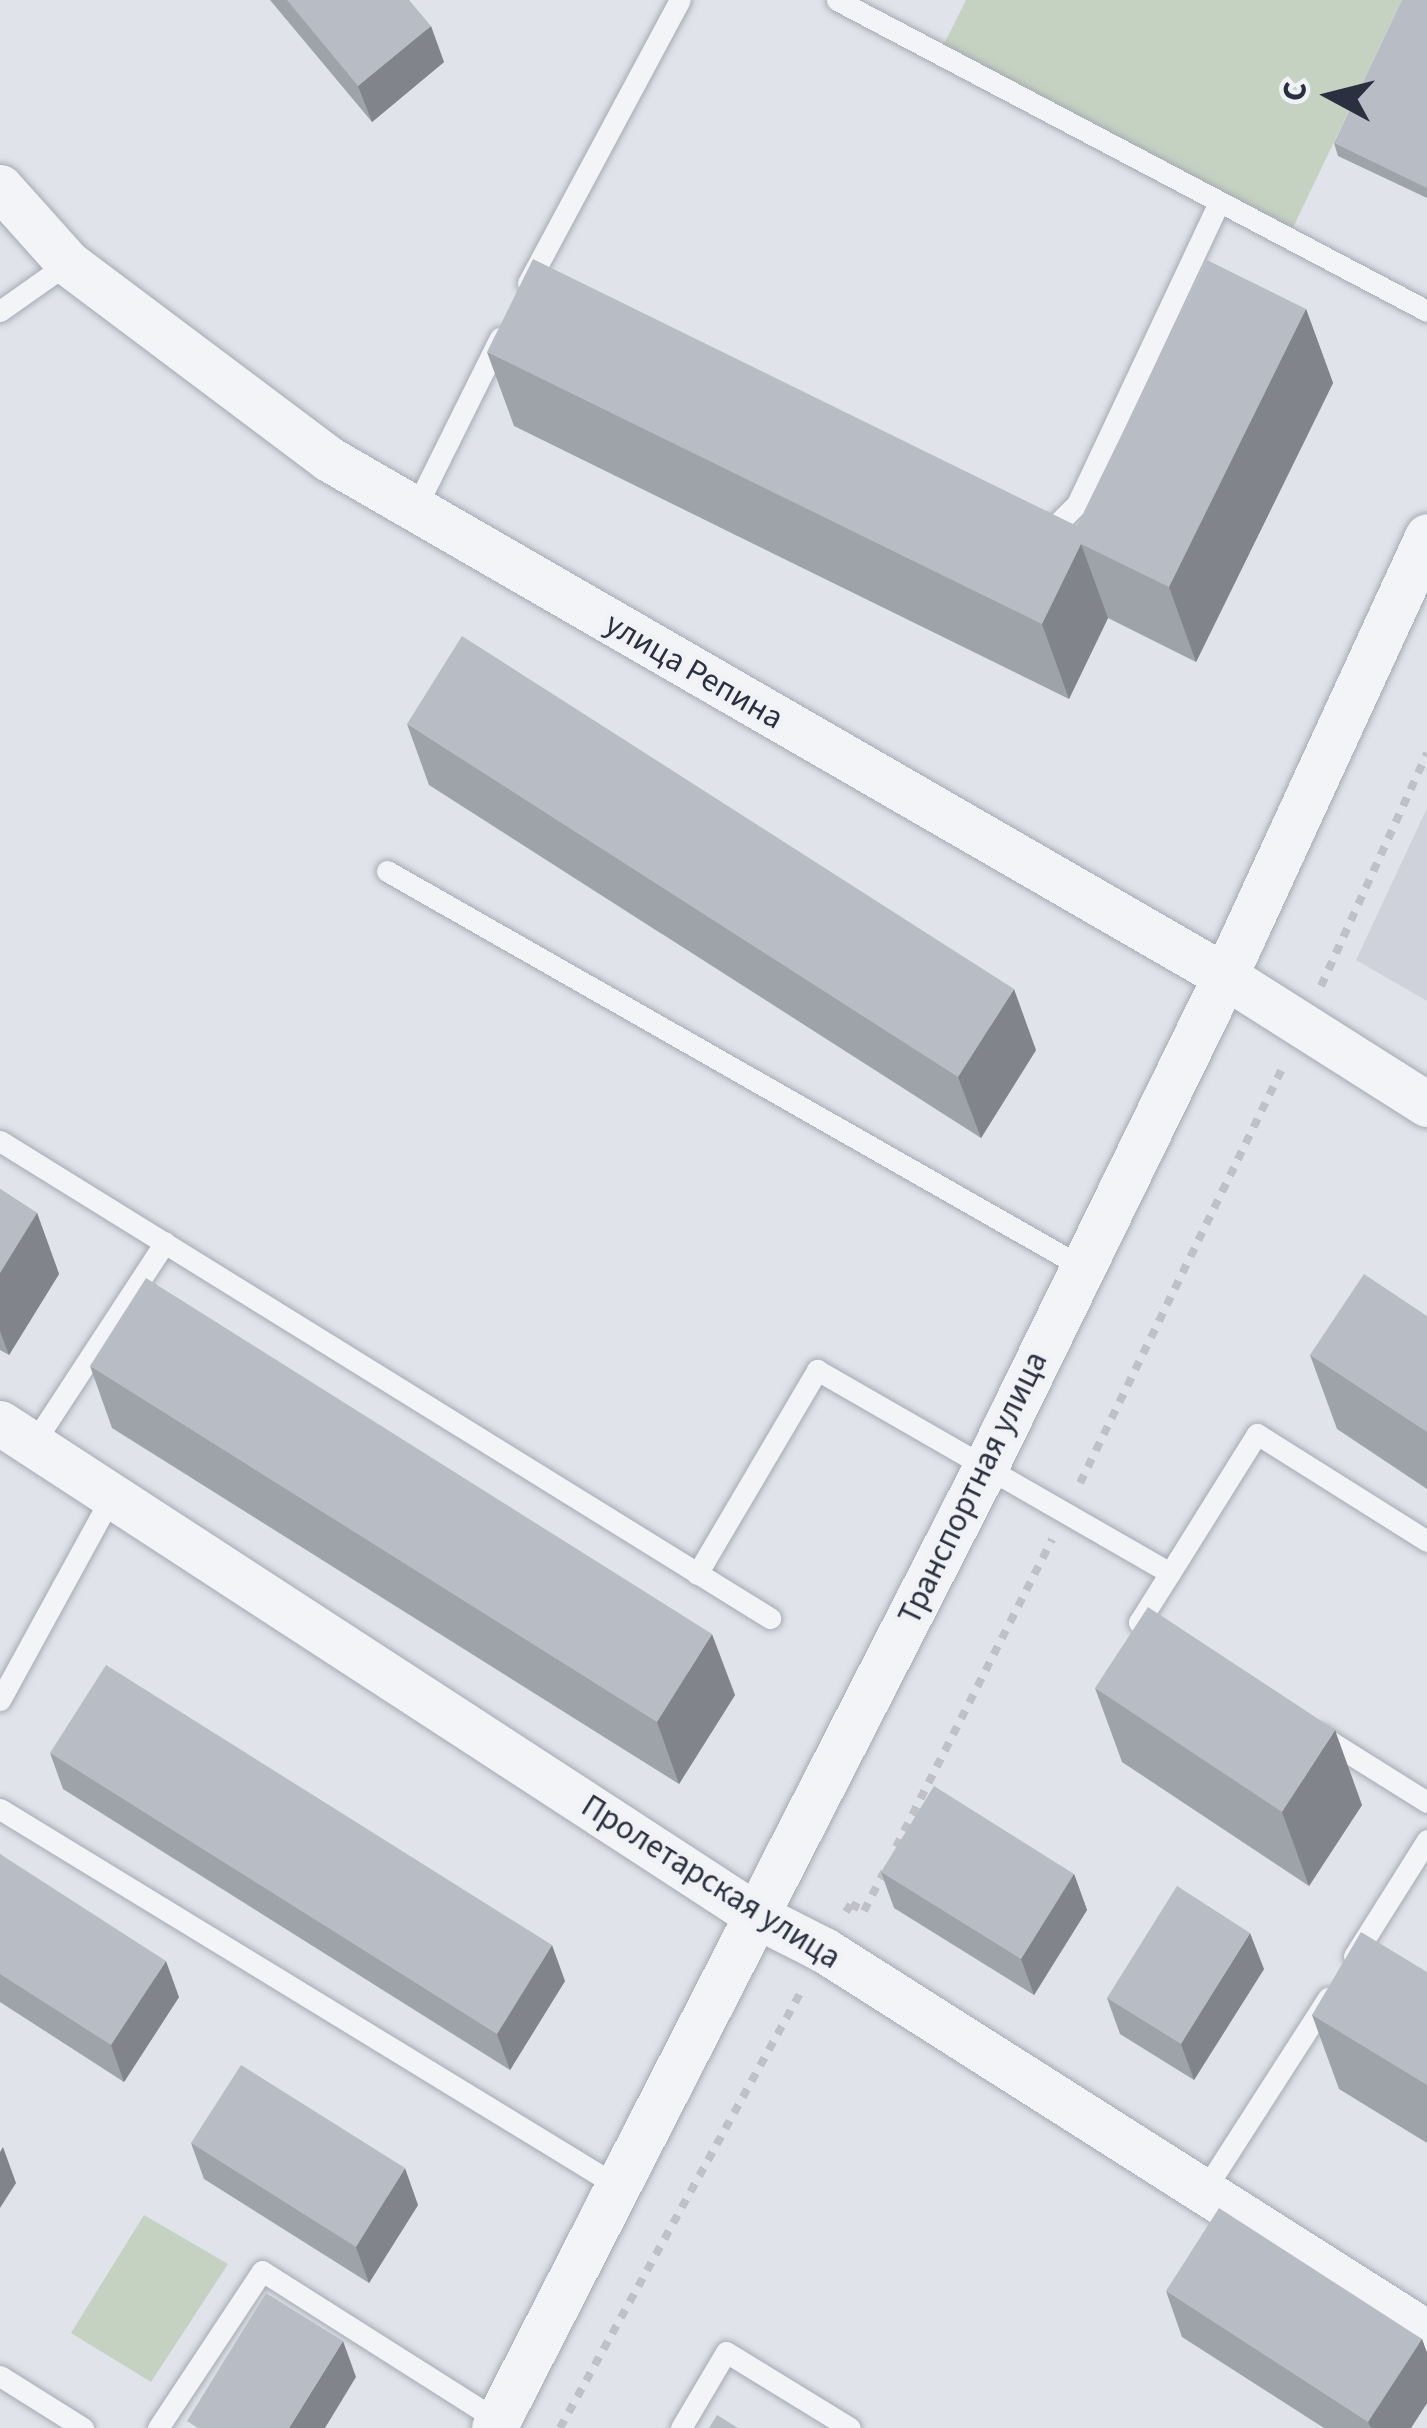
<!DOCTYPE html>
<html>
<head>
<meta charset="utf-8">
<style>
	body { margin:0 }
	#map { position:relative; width:1427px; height:2428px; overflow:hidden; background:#e0e3e9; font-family:"Source Sans 3",sans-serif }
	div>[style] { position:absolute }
	.built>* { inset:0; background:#cfd2da }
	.green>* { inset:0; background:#c5d2c2 }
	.path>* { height:8px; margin-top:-4px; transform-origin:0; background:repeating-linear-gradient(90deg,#bfc1c7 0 9px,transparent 0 18px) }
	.roads { filter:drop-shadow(0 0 3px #a6aab3) drop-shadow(0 0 3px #a6aab3) }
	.service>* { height:21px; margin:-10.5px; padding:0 10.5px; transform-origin:10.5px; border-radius:10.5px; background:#f3f4f7 }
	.minor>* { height:45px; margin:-22.5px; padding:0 22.5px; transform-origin:22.5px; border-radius:22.5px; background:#f3f4f7 }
	.wall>* { inset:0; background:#9ea2a9 }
	.shaded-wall>* { inset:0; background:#81848a }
	.building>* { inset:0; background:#b8bcc5 }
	span { translate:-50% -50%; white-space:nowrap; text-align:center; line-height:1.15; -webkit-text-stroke:9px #f0f2f6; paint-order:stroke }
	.street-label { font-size:33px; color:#2a303f }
	.north { position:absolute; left:1271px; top:36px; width:120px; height:120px; -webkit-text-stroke:9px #f0f2f6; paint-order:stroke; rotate:277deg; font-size:33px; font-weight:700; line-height:48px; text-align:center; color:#2a303f }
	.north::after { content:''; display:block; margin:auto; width:42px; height:54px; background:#2a303f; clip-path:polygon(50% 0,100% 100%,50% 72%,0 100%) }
</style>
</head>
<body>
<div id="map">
	<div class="built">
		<div style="clip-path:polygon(1427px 808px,1427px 1001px,1356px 960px)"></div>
	</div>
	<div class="green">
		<div style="clip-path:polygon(966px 0,1402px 0,1288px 238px,936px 60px)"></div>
		<div style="clip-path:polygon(144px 2215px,228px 2264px,151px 2382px,71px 2333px)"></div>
	</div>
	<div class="path">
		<div style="left:1321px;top:986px;width:256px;rotate:-65.5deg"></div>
		<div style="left:1080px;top:1483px;width:465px;rotate:-64deg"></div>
		<div style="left:896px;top:1847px;width:345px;rotate:-63.1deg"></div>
		<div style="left:846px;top:1912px;width:9px;rotate:-58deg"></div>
		<div style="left:851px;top:1904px;width:15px;rotate:28deg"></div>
		<div style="left:864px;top:1911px;width:44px;rotate:-62.9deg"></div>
		<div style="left:560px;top:2428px;width:503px;rotate:-61.09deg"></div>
	</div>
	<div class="roads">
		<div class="service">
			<div style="left:837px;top:0;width:667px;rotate:27.79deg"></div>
			<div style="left:528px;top:283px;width:321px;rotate:-61.8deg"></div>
			<div style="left:0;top:311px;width:83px;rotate:-35.2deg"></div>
			<div style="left:415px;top:509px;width:191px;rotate:-63.6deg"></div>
			<div style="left:1041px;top:527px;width:12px;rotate:5deg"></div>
			<div style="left:1053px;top:528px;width:34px;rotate:-45deg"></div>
			<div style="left:1077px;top:504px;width:331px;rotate:-64.8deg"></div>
			<div style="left:387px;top:871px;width:800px;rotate:29.67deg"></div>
			<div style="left:0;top:1141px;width:906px;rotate:31.78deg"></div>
			<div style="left:33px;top:1444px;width:241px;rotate:-56.8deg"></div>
			<div style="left:697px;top:1574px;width:237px;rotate:-59.5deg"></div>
			<div style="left:817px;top:1370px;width:407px;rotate:29.9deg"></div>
			<div style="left:1170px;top:1573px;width:164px;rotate:-58deg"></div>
			<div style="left:1257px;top:1434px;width:201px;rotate:32.2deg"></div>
			<div style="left:1151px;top:1629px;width:14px;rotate:-150deg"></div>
			<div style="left:1139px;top:1622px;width:58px;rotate:-57.7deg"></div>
			<div style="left:0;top:1700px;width:229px;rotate:-61.3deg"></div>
			<div style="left:1320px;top:1735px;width:126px;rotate:32.1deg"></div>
			<div style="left:0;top:1809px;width:722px;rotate:31.4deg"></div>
			<div style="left:1354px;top:1956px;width:137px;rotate:-57.8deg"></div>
			<div style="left:1202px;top:2194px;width:233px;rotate:-57.3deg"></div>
			<div style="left:0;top:2376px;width:98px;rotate:32.1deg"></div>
			<div style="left:158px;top:2428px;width:188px;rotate:-56.5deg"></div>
			<div style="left:262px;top:2271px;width:285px;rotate:32.4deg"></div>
			<div style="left:681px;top:2428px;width:88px;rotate:-59.4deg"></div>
			<div style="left:726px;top:2352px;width:145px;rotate:31.5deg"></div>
		</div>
		<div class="minor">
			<div style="left:0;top:187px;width:102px;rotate:48.2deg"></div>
			<div style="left:68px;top:263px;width:326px;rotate:36.9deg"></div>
			<div style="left:329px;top:459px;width:1034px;rotate:29.99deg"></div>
			<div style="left:1225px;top:976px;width:239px;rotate:32.4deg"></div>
			<div style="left:0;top:1423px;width:906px;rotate:33.06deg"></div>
			<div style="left:759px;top:1917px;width:73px;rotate:26.9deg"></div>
			<div style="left:824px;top:1950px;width:714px;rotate:32.42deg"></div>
			<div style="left:494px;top:2428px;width:1081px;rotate:-62.91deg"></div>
			<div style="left:986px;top:1466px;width:545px;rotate:-64deg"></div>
			<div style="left:1225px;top:976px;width:484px;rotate:-65.3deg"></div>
		</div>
	</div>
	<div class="wall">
		<div style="clip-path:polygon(270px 0,409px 0,444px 62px,372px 122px)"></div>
		<div style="clip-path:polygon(1427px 0,1427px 198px,1338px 156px,1334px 143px)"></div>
		<div style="clip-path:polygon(1306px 309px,1333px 383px,1196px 662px,1108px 618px,1069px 699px,514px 426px,487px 352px,1077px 526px)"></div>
		<div style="clip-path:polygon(407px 724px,1036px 1050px,981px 1138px,429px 785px)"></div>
		<div style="clip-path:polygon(0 1189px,37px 1213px,59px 1274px,9px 1355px,0 1350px)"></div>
		<div style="clip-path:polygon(1427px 1316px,1427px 1489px,1337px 1429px,1310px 1355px)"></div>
		<div style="clip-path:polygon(90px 1366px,735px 1695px,679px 1784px,112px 1428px)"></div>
		<div style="clip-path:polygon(1095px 1688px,1362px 1805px,1309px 1886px,1122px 1762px)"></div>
		<div style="clip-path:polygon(50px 1753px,565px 1981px,510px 2070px,63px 1789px)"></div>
		<div style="clip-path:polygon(0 1854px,179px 1997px,124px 2082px,0 2002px)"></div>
		<div style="clip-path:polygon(881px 1872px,1074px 1874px,1087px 1910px,1034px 1995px,894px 1908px)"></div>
		<div style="clip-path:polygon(1264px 1969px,1194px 2080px,1120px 2034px,1107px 1998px)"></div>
		<div style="clip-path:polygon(1427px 1972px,1427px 2143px,1339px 2089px,1312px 2015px)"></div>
		<div style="clip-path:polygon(191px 2143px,418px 2205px,369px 2283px,204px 2179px)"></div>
		<div style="clip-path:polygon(1166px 2291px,1422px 2339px,1427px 2353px,1427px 2403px,1411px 2428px,1324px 2428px,1182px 2337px)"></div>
	</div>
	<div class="shaded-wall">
		<div style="clip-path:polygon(431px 26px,444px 62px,372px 122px,358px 86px)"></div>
		<div style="clip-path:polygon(1306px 309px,1333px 383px,1196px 662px,1169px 587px)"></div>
		<div style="clip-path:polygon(1081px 544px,1108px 618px,1069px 699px,1042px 624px)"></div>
		<div style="clip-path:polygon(1014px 989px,1036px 1050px,981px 1138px,958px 1077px)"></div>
		<div style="clip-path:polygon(37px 1213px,59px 1274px,9px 1355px,0 1331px,0 1273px)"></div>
		<div style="clip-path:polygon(712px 1634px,735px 1695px,679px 1784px,657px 1722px)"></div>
		<div style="clip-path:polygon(1335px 1730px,1362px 1805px,1309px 1886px,1282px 1812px)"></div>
		<div style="clip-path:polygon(1074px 1874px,1087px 1910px,1034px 1995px,1021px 1959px)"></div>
		<div style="clip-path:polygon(1250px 1933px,1264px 1969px,1194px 2080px,1181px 2044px)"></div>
		<div style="clip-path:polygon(552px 1945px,565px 1981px,510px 2070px,497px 2034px)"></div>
		<div style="clip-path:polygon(166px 1961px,179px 1997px,124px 2082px,111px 2045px)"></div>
		<div style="clip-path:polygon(3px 2147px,16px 2183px,0 2208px,0 2152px)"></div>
		<div style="clip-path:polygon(405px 2168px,418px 2205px,369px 2283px,356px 2247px)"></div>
		<div style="clip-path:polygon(1422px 2339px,1427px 2353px,1427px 2403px,1411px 2428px,1371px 2428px,1368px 2422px)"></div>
		<div style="clip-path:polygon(343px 2341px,356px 2377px,325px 2428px,289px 2428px)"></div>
	</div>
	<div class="building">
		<div style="clip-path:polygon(287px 0,409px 0,431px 26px,358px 86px)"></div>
		<div style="clip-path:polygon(1402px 0,1427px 0,1427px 188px,1334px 143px)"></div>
		<div style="clip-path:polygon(533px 259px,1077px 526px,1207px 260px,1306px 309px,1169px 587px,1081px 544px,1042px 624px,487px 352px)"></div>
		<div style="clip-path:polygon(462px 636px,1014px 989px,958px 1077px,407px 724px)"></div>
		<div style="clip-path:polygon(0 1189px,37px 1213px,0 1273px)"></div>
		<div style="clip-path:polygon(1364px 1274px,1427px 1316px,1427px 1432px,1310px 1355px)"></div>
		<div style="clip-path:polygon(146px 1278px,712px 1634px,657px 1722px,90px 1366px)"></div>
		<div style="clip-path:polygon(1148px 1607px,1335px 1730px,1282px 1812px,1095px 1688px)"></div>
		<div style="clip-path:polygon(106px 1665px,552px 1945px,497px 2034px,50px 1753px)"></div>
		<div style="clip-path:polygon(934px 1786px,1074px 1874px,1021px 1959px,881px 1872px)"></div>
		<div style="clip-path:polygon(0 1854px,166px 1961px,111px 2045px,0 1974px)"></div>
		<div style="clip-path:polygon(1177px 1886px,1250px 1933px,1181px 2044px,1107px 1998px)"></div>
		<div style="clip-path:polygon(1361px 1932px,1427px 1972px,1427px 2085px,1312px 2015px)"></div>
		<div style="clip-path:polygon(241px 2065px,405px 2168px,356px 2247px,191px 2143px)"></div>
		<div style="clip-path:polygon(1219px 2208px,1422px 2339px,1368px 2422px,1166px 2291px)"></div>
		<div style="clip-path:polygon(266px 2293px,343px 2341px,289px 2428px,198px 2428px,187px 2421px)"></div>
		<div style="clip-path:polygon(717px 2415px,738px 2428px,709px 2428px)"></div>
	</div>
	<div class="street-label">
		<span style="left:694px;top:671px;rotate:30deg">улица Репина</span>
		<span style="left:973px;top:1488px;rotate:-64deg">Транспортная улица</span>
		<span style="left:711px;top:1882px;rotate:32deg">Пролетарская улица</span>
	</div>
	<div class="north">С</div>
</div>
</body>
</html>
